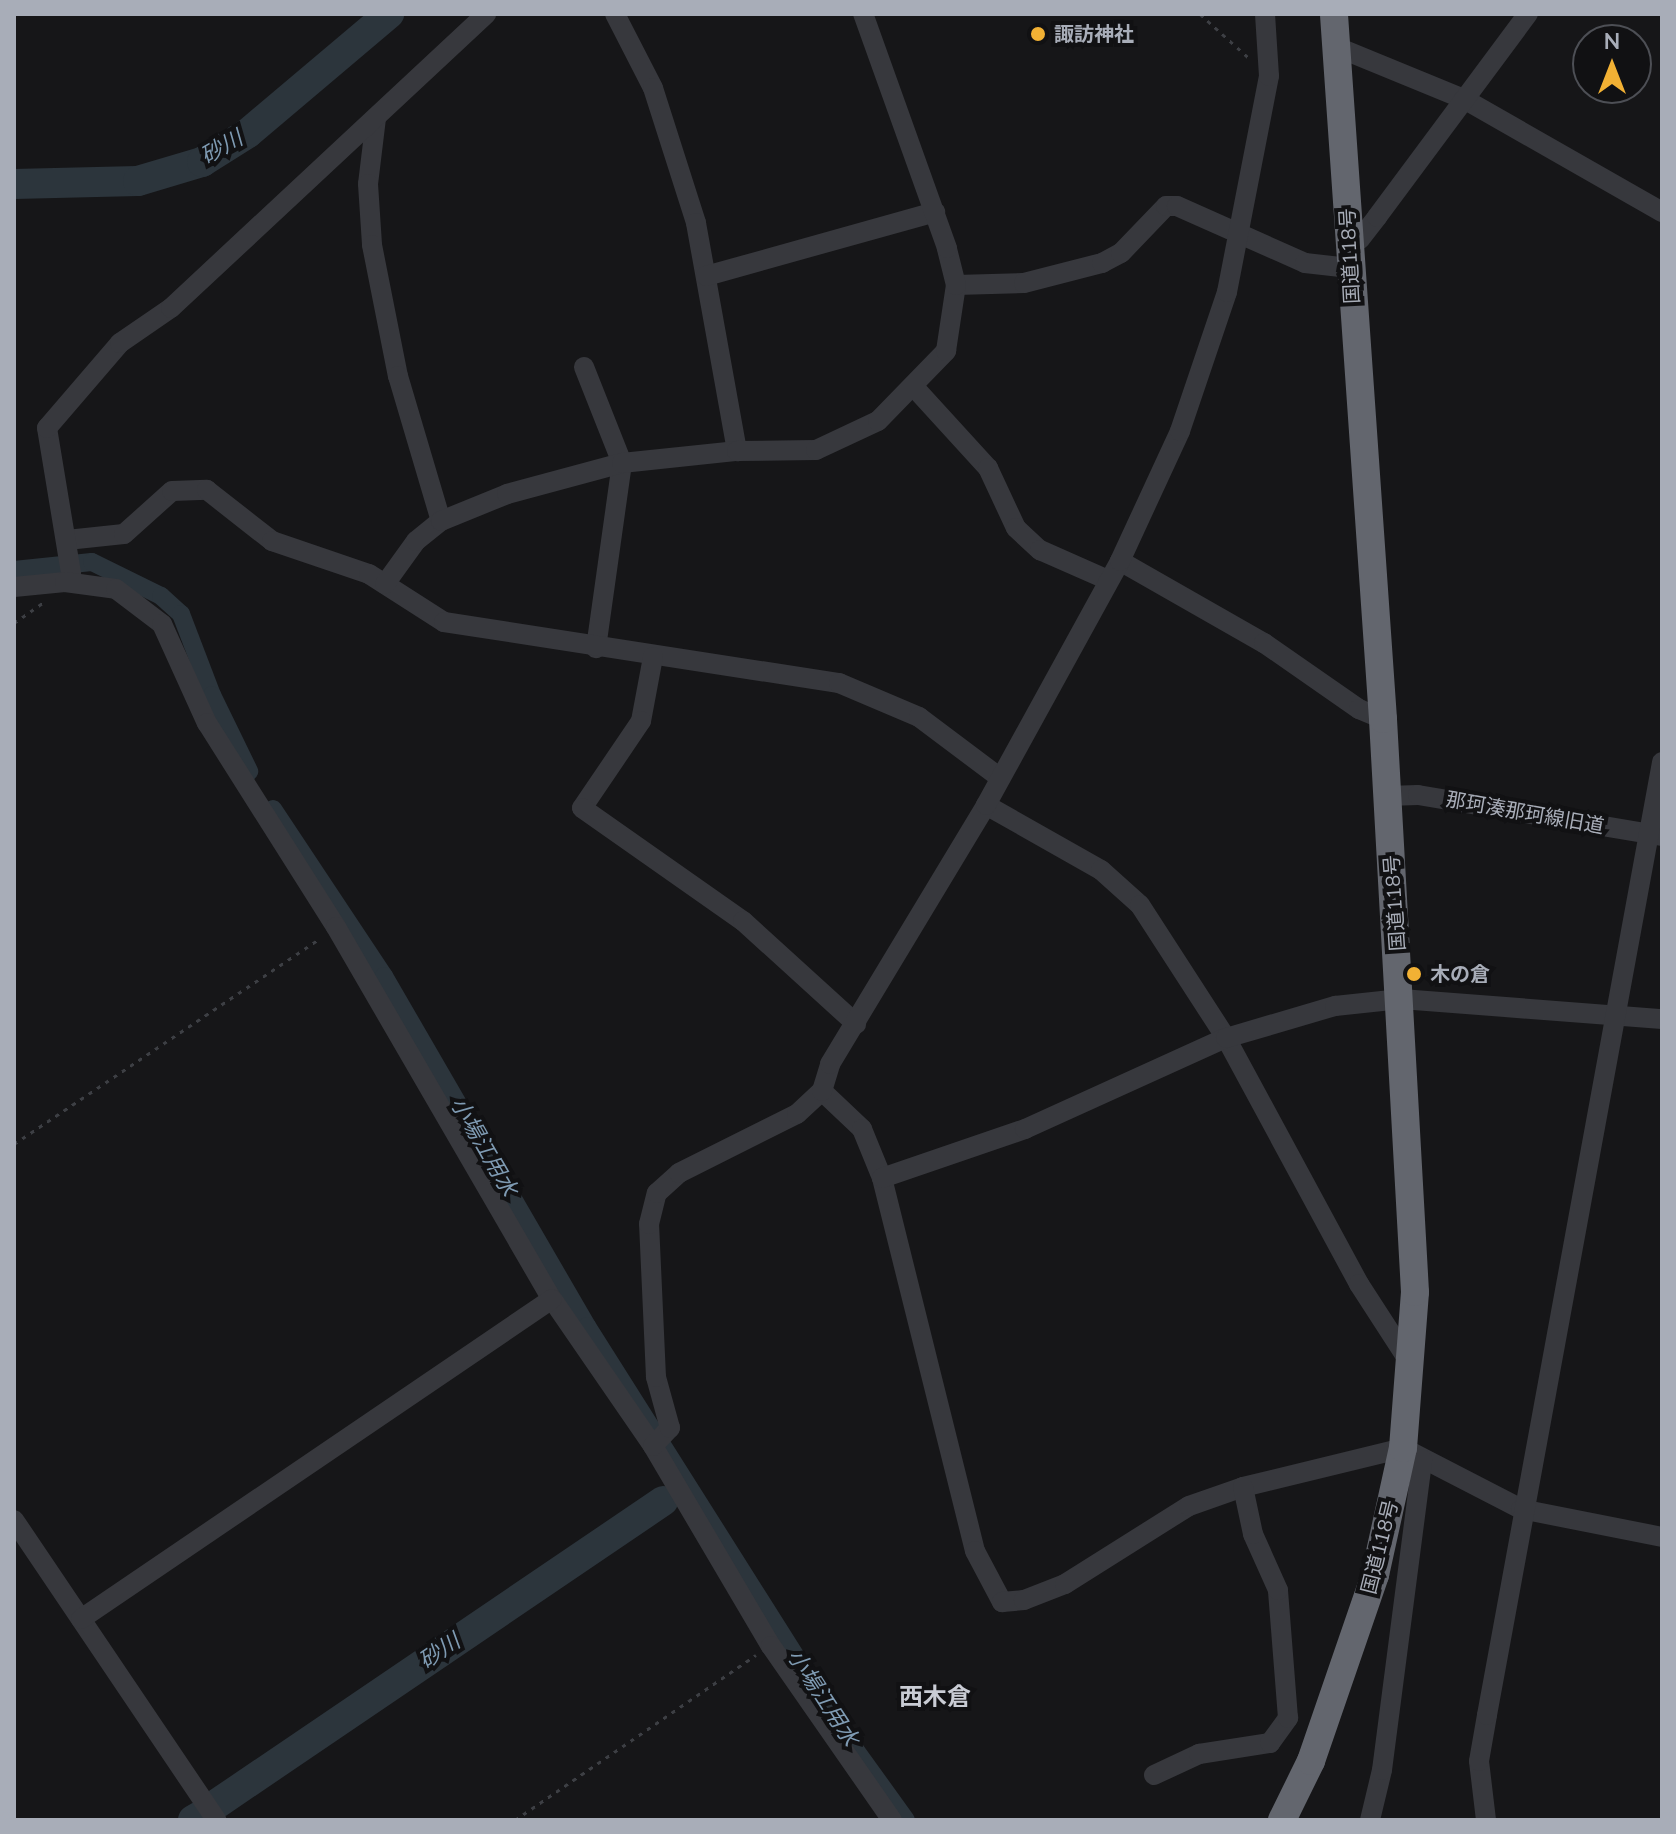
<!DOCTYPE html>
<html>
<head>
<meta charset="utf-8">
<style>
	body { margin:0 }
	#map { position:relative; width:1676px; height:1834px; overflow:hidden; background:#161618; font-family:"Nunito Sans","Noto Sans JP",sans-serif }
	div>[style] { position:absolute }
	.canal>* { height:18px; margin:-9px; padding:0 9px; transform-origin:9px; border-radius:9px; background:#2c353c }
	.river>* { height:30px; margin:-15px; padding:0 15px; transform-origin:15px; border-radius:15px; background:#2c353c }
	.path>* { height:3px; margin-top:-1.5px; transform-origin:0; background:repeating-linear-gradient(90deg,#3d3f44 0 4px,transparent 0 10px) }
	.minor>* { height:20px; margin:-10px; padding:0 10px; transform-origin:10px; border-radius:10px; background:#37383d }
	.highway>* { height:28px; margin:-14px; padding:0 14px; transform-origin:14px; border-radius:14px; background:#63666e }
	.dots>* { width:22px; height:22px; translate:-50% -50%; box-sizing:border-box; border:4px solid #111113; border-radius:50% }
	span { translate:-50% -50%; white-space:nowrap; text-align:center; line-height:1.15; -webkit-text-stroke:8px #111113; paint-order:stroke }
	.poi-label { font-size:20px; color:#a8adb8; font-weight:700 }
	.left { translate:0 -50%; text-align:left }
	.street-label { font-size:20px; color:#a8adb8 }
	.water-label { font-size:22px; color:#7f9bb3; font-style:italic }
	.quarter-label { font-size:24px; color:#c9ccd4; font-weight:700 }
	.frame { position:absolute; inset:0; border:16px solid #a8adb8; pointer-events:none }
	.north { position:absolute; left:1572px; top:24px; width:80px; height:80px; box-sizing:border-box; background:#111113; border:2px solid #4d4f55; border-radius:50%; rotate:0deg; font-size:22px; font-weight:700; line-height:32px; text-align:center; color:#a8adb8 }
	.north::after { content:''; display:block; margin:auto; width:28px; height:36px; background:#f2b134; clip-path:polygon(50% 0,100% 100%,50% 72%,0 100%) }
</style>
</head>
<body>
<div id="map">
	<div class="canal">
		<div style="left:14px;top:570px;width:78px;rotate:-5.9deg"></div>
		<div style="left:92px;top:562px;width:77px;rotate:26.2deg"></div>
		<div style="left:161px;top:596px;width:27px;rotate:42deg"></div>
		<div style="left:181px;top:614px;width:87px;rotate:69.1deg"></div>
		<div style="left:212px;top:695px;width:85px;rotate:64deg"></div>
		<div style="left:273px;top:809px;width:201px;rotate:56.4deg"></div>
		<div style="left:384px;top:976px;width:405px;rotate:59.9deg"></div>
		<div style="left:587px;top:1326px;width:491px;rotate:57.7deg"></div>
		<div style="left:849px;top:1741px;width:97px;rotate:54.2deg"></div>
	</div>
	<div class="river">
		<div style="left:14px;top:184px;width:124px;rotate:-1.4deg"></div>
		<div style="left:138px;top:181px;width:67px;rotate:-16.5deg"></div>
		<div style="left:202px;top:162px;width:54px;rotate:-32.2deg"></div>
		<div style="left:248px;top:133px;width:185px;rotate:-40.2deg"></div>
		<div style="left:218px;top:1803px;width:538px;rotate:-34.16deg"></div>
		<div style="left:193px;top:1820px;width:8px;rotate:-30deg"></div>
	</div>
	<div class="path">
		<div style="left:1200px;top:14px;width:69px;rotate:42deg"></div>
		<div style="left:14px;top:623px;width:37px;rotate:-35deg"></div>
		<div style="left:14px;top:1144px;width:369px;rotate:-33.9deg"></div>
		<div style="left:515px;top:1820px;width:292px;rotate:-34.4deg"></div>
	</div>
	<div class="minor">
		<div style="left:615px;top:14px;width:83px;rotate:62.8deg"></div>
		<div style="left:653px;top:88px;width:142px;rotate:72.3deg"></div>
		<div style="left:696px;top:223px;width:232px;rotate:79.8deg"></div>
		<div style="left:1337px;top:47px;width:137px;rotate:22.3deg"></div>
		<div style="left:1464px;top:99px;width:228px;rotate:29.7deg"></div>
		<div style="left:376px;top:118px;width:66px;rotate:96.9deg"></div>
		<div style="left:368px;top:184px;width:61px;rotate:86.2deg"></div>
		<div style="left:372px;top:245px;width:134px;rotate:78.8deg"></div>
		<div style="left:398px;top:376px;width:151px;rotate:73.5deg"></div>
		<div style="left:1349px;top:242px;width:11px;rotate:-15deg"></div>
		<div style="left:1360px;top:239px;width:28px;rotate:-52deg"></div>
		<div style="left:1377px;top:217px;width:253px;rotate:-53.4deg"></div>
		<div style="left:706px;top:276px;width:238px;rotate:-15.6deg"></div>
		<div style="left:956px;top:285px;width:68px;rotate:-1.7deg"></div>
		<div style="left:1024px;top:283px;width:81px;rotate:-14.4deg"></div>
		<div style="left:1102px;top:263px;width:21px;rotate:-28deg"></div>
		<div style="left:1121px;top:253px;width:65px;rotate:-46.2deg"></div>
		<div style="left:1166px;top:206px;width:11px"></div>
		<div style="left:1177px;top:206px;width:140px;rotate:24deg"></div>
		<div style="left:1305px;top:263px;width:45px;rotate:6.3deg"></div>
		<div style="left:584px;top:367px;width:103px;rotate:68.4deg"></div>
		<div style="left:622px;top:463px;width:187px;rotate:98deg"></div>
		<div style="left:914px;top:387px;width:110px;rotate:47.6deg"></div>
		<div style="left:988px;top:468px;width:66px;rotate:65deg"></div>
		<div style="left:1016px;top:528px;width:33px;rotate:43deg"></div>
		<div style="left:1040px;top:550px;width:74px;rotate:23.8deg"></div>
		<div style="left:67px;top:540px;width:57px;rotate:-6deg"></div>
		<div style="left:124px;top:534px;width:64px;rotate:-41.9deg"></div>
		<div style="left:172px;top:491px;width:35px;rotate:-2deg"></div>
		<div style="left:207px;top:490px;width:83px;rotate:38.1deg"></div>
		<div style="left:272px;top:541px;width:102px;rotate:18.8deg"></div>
		<div style="left:369px;top:574px;width:89px;rotate:32.6deg"></div>
		<div style="left:444px;top:622px;width:400px;rotate:8.8deg"></div>
		<div style="left:839px;top:683px;width:87px;rotate:23deg"></div>
		<div style="left:919px;top:717px;width:100px;rotate:36.9deg"></div>
		<div style="left:1120px;top:561px;width:166px;rotate:29.7deg"></div>
		<div style="left:1264px;top:643px;width:116px;rotate:34.8deg"></div>
		<div style="left:1359px;top:709px;width:26px;rotate:23deg"></div>
		<div style="left:71px;top:573px;width:147px;rotate:-99.4deg"></div>
		<div style="left:47px;top:428px;width:112px;rotate:-49.3deg"></div>
		<div style="left:120px;top:343px;width:62px;rotate:-34.5deg"></div>
		<div style="left:171px;top:308px;width:431px;rotate:-43deg"></div>
		<div style="left:385px;top:584px;width:53px;rotate:-54.2deg"></div>
		<div style="left:416px;top:541px;width:32px;rotate:-39deg"></div>
		<div style="left:441px;top:521px;width:71px;rotate:-22.2deg"></div>
		<div style="left:507px;top:494px;width:119px;rotate:-15.1deg"></div>
		<div style="left:622px;top:463px;width:116px;rotate:-6deg"></div>
		<div style="left:737px;top:451px;width:79px;rotate:-0.7deg"></div>
		<div style="left:816px;top:450px;width:68px;rotate:-25.1deg"></div>
		<div style="left:878px;top:421px;width:98px;rotate:-45.8deg"></div>
		<div style="left:946px;top:351px;width:67px;rotate:-81.4deg"></div>
		<div style="left:956px;top:285px;width:38px;rotate:-104deg"></div>
		<div style="left:947px;top:248px;width:249px;rotate:-109.7deg"></div>
		<div style="left:14px;top:587px;width:51px;rotate:-5.6deg"></div>
		<div style="left:65px;top:582px;width:51px;rotate:7.8deg"></div>
		<div style="left:116px;top:589px;width:58px;rotate:37.3deg"></div>
		<div style="left:162px;top:624px;width:109px;rotate:65.6deg"></div>
		<div style="left:207px;top:723px;width:241px;rotate:57.7deg"></div>
		<div style="left:336px;top:927px;width:430px;rotate:59.9deg"></div>
		<div style="left:552px;top:1299px;width:178px;rotate:55.5deg"></div>
		<div style="left:653px;top:1446px;width:232px;rotate:59.5deg"></div>
		<div style="left:771px;top:1646px;width:212px;rotate:55.2deg"></div>
		<div style="left:653px;top:657px;width:65px;rotate:100.6deg"></div>
		<div style="left:641px;top:721px;width:105px;rotate:124.1deg"></div>
		<div style="left:582px;top:808px;width:197px;rotate:35.1deg"></div>
		<div style="left:743px;top:921px;width:153px;rotate:42.3deg"></div>
		<div style="left:1387px;top:796px;width:31px;rotate:-2deg"></div>
		<div style="left:1418px;top:795px;width:247px;rotate:9.5deg"></div>
		<div style="left:986px;top:805px;width:132px;rotate:29.5deg"></div>
		<div style="left:1101px;top:870px;width:52px;rotate:41.9deg"></div>
		<div style="left:1140px;top:905px;width:158px;rotate:57.1deg"></div>
		<div style="left:1226px;top:1038px;width:280px;rotate:61.6deg"></div>
		<div style="left:1359px;top:1284px;width:98px;rotate:57.1deg"></div>
		<div style="left:822px;top:1091px;width:55px;rotate:43.5deg"></div>
		<div style="left:862px;top:1129px;width:53px;rotate:67.8deg"></div>
		<div style="left:882px;top:1178px;width:384px;rotate:76deg"></div>
		<div style="left:975px;top:1551px;width:58px;rotate:62.1deg"></div>
		<div style="left:1002px;top:1602px;width:22px;rotate:-5deg"></div>
		<div style="left:1024px;top:1600px;width:44px;rotate:-21.3deg"></div>
		<div style="left:1065px;top:1584px;width:146px;rotate:-32.2deg"></div>
		<div style="left:1189px;top:1506px;width:57px;rotate:-19.4deg"></div>
		<div style="left:1243px;top:1487px;width:165px;rotate:-13.7deg"></div>
		<div style="left:1403px;top:1448px;width:133px;rotate:27.3deg"></div>
		<div style="left:1521px;top:1509px;width:144px;rotate:11.2deg"></div>
		<div style="left:882px;top:1178px;width:151px;rotate:-18.9deg"></div>
		<div style="left:1025px;top:1129px;width:221px;rotate:-24.4deg"></div>
		<div style="left:1226px;top:1038px;width:114px;rotate:-16.4deg"></div>
		<div style="left:1335px;top:1006px;width:66px;rotate:-6.1deg"></div>
		<div style="left:1401px;top:999px;width:262px;rotate:4.4deg"></div>
		<div style="left:653px;top:1446px;width:25px;rotate:-47deg"></div>
		<div style="left:670px;top:1428px;width:53px;rotate:-105.4deg"></div>
		<div style="left:656px;top:1377px;width:153px;rotate:-92.6deg"></div>
		<div style="left:649px;top:1224px;width:32px;rotate:-76deg"></div>
		<div style="left:657px;top:1193px;width:30px;rotate:-42deg"></div>
		<div style="left:679px;top:1173px;width:132px;rotate:-26.6deg"></div>
		<div style="left:797px;top:1114px;width:34px;rotate:-43deg"></div>
		<div style="left:822px;top:1091px;width:28px;rotate:-73deg"></div>
		<div style="left:830px;top:1064px;width:302px;rotate:-58.9deg"></div>
		<div style="left:986px;top:805px;width:278px;rotate:-61.2deg"></div>
		<div style="left:1120px;top:561px;width:143px;rotate:-65.2deg"></div>
		<div style="left:1180px;top:431px;width:147px;rotate:-71.3deg"></div>
		<div style="left:1227px;top:292px;width:220px;rotate:-79deg"></div>
		<div style="left:1269px;top:76px;width:62px;rotate:-93.7deg"></div>
		<div style="left:14px;top:1520px;width:362px;rotate:56deg"></div>
		<div style="left:81px;top:1619px;width:569px;rotate:-34.19deg"></div>
		<div style="left:1154px;top:1775px;width:50px;rotate:-25deg"></div>
		<div style="left:1199px;top:1754px;width:72px;rotate:-8.8deg"></div>
		<div style="left:1270px;top:1743px;width:31px;rotate:-54deg"></div>
		<div style="left:1288px;top:1718px;width:128px;rotate:-94.5deg"></div>
		<div style="left:1278px;top:1590px;width:61px;rotate:-114.1deg"></div>
		<div style="left:1253px;top:1534px;width:48px;rotate:-102deg"></div>
		<div style="left:1370px;top:1820px;width:51px;rotate:-76.5deg"></div>
		<div style="left:1382px;top:1770px;width:313px;rotate:-82.6deg"></div>
		<div style="left:1486px;top:1820px;width:59px;rotate:-96.8deg"></div>
		<div style="left:1479px;top:1761px;width:47px;rotate:-80.1deg"></div>
		<div style="left:1487px;top:1715px;width:969px;rotate:-79.59deg"></div>
	</div>
	<div class="highway">
		<div style="left:1282px;top:1820px;width:66px;rotate:-63.8deg"></div>
		<div style="left:1311px;top:1761px;width:197px;rotate:-71deg"></div>
		<div style="left:1375px;top:1575px;width:130px;rotate:-77.6deg"></div>
		<div style="left:1403px;top:1448px;width:156px;rotate:-85.6deg"></div>
		<div style="left:1415px;top:1292px;width:574px;rotate:-93.2deg"></div>
		<div style="left:1383px;top:719px;width:707px;rotate:-93.98deg"></div>
	</div>
	<div class="dots">
		<div style="left:1038px;top:34px;background:#f2b134"></div>
		<div style="left:1414px;top:974px;background:#f2b134"></div>
	</div>
	<div class="poi-label">
		<span class="left" style="left:1054px;top:34px">諏訪神社</span>
		<span class="left" style="left:1430px;top:974px">木の倉</span>
	</div>
	<div class="street-label">
		<span style="left:1350px;top:256px;rotate:-93deg">国道118号</span>
		<span style="left:1525px;top:813px;rotate:10deg">那珂湊那珂線旧道</span>
		<span style="left:1395px;top:903px;rotate:-94deg">国道118号</span>
		<span style="left:1380px;top:1547px;rotate:-76deg">国道118号</span>
	</div>
	<div class="water-label">
		<span style="left:222px;top:148px;rotate:-30deg">砂川</span>
		<span style="left:483px;top:1147px;rotate:60deg">小場江用水</span>
		<span style="left:440px;top:1652px;rotate:-34deg">砂川</span>
		<span style="left:822px;top:1698px;rotate:57deg">小場江用水</span>
	</div>
	<div class="quarter-label">
		<span style="left:935px;top:1698px">西木倉</span>
	</div>
	<div class="frame"></div>
	<div class="north">N</div>
</div>
</body>
</html>
